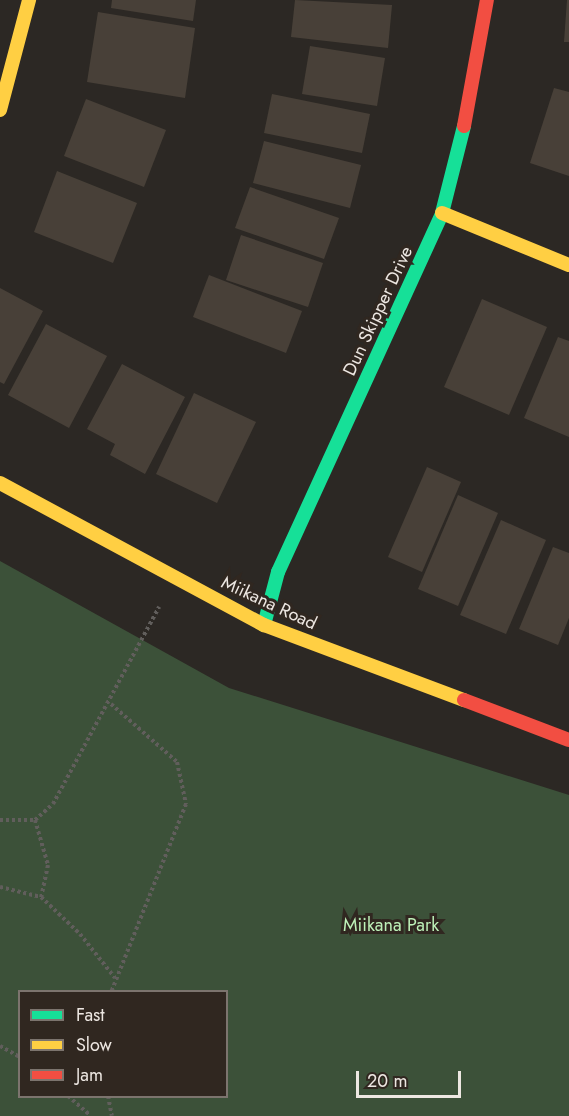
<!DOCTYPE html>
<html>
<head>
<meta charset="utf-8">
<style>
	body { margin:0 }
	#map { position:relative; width:569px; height:1116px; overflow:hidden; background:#2c2824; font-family:Jost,sans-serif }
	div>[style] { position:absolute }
	.green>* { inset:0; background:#3c5139 }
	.building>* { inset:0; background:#484038 }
	.path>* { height:4px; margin-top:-2px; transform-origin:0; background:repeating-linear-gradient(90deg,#615e5c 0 3px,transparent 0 6px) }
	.fast>* { height:14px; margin:-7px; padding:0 7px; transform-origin:7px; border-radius:7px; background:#16e098 }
	.slow>* { height:14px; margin:-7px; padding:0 7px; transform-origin:7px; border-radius:7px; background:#ffcf43 }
	.jam>* { height:14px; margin:-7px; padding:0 7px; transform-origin:7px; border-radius:7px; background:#f24e42 }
	span { translate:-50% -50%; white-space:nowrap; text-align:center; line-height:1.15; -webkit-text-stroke:6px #302720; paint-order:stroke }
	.street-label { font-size:18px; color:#ede7e2 }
	.park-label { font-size:18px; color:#bdf0b8 }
	.legend { position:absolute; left:18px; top:990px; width:210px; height:108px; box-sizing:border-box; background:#302720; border:2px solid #7c746e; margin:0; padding:8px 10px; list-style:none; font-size:18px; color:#ede7e2 }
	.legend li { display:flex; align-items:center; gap:12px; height:30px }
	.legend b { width:30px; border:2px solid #7c746e }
	.scale { position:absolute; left:356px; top:1071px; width:105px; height:27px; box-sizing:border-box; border:3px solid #ede7e2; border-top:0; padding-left:8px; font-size:18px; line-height:21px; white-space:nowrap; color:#ede7e2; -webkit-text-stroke:4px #302720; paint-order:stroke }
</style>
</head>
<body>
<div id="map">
	<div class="green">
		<div style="clip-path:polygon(evenodd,0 561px,229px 688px,569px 795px,569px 1116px,0 1116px,0 561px,20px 992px,226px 992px,226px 1096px,20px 1096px,20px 992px)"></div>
	</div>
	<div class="building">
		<div style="clip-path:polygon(112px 0,196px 0,193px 21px,111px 8px)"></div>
		<div style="clip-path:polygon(295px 0,392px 5px,388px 48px,291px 37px)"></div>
		<div style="clip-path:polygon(567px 0,569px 0,569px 42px,564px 42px)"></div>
		<div style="clip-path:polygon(98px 12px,195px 28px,185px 98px,87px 82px)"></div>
		<div style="clip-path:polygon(310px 46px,385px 58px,377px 106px,302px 94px)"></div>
		<div style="clip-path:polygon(554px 88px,569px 92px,569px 176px,530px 163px)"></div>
		<div style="clip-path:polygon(272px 94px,370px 114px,362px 153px,264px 133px)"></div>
		<div style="clip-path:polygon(86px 99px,166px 130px,144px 187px,64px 156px)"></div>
		<div style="clip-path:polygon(264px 141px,361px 165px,350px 208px,253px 183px)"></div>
		<div style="clip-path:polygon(57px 171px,137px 203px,113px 263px,34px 232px)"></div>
		<div style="clip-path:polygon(250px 187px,339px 218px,324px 259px,235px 228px)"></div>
		<div style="clip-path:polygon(241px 235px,323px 263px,308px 307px,226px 280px)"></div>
		<div style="clip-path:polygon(209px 275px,302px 311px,286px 353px,193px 317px)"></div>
		<div style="clip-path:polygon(0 288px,43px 311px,4px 384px,0 382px)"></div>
		<div style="clip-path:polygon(482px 299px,547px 327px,509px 415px,444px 387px)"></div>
		<div style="clip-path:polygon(46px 324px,107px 356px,69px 428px,8px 395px)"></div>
		<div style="clip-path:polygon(558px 337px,569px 341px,569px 437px,524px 418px)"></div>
		<div style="clip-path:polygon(122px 364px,185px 397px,145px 474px,110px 455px,115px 444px,87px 429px)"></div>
		<div style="clip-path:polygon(194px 393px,256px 422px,217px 503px,156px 474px)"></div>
		<div style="clip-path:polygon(427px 467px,461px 482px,422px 572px,388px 557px)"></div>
		<div style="clip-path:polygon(458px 495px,498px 513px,458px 606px,418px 589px)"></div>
		<div style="clip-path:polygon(501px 520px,546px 540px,506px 634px,460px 615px)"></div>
		<div style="clip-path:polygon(553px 547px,569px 553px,569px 618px,558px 645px,519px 629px)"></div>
	</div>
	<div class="path">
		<div style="left:111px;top:704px;width:88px;rotate:41.3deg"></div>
		<div style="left:177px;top:762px;width:43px;rotate:77.9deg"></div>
		<div style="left:186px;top:804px;width:202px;rotate:111.7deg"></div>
		<div style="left:0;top:820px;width:35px"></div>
		<div style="left:35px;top:820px;width:24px;rotate:-42deg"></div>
		<div style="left:53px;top:804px;width:224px;rotate:-61.7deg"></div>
		<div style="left:35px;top:820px;width:47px;rotate:73.9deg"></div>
		<div style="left:48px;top:865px;width:33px;rotate:102deg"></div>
		<div style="left:41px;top:897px;width:54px;rotate:43.5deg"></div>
		<div style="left:80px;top:934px;width:56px;rotate:51.5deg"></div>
		<div style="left:0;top:887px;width:42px;rotate:13.7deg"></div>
		<div style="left:0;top:1046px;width:23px;rotate:29deg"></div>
		<div style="left:68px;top:1096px;width:30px;rotate:41deg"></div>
		<div style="left:108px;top:1096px;width:20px;rotate:79deg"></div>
	</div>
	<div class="fast">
		<div style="left:264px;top:625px;width:55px;rotate:-75.2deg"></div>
		<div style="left:278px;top:572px;width:395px;rotate:-65.4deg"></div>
		<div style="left:442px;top:213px;width:90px;rotate:-75.8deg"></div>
	</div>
	<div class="slow">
		<div style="left:0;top:110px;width:114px;rotate:-75.2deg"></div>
		<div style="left:442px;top:213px;width:137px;rotate:22.3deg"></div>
		<div style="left:0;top:483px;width:300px;rotate:28.3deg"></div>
		<div style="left:264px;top:625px;width:214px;rotate:20.6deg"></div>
	</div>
	<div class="jam">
		<div style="left:464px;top:126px;width:128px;rotate:-79.7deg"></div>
		<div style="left:464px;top:700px;width:112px;rotate:20.9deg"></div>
	</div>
	<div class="street-label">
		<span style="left:378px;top:311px;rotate:-65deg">Dun Skipper Drive</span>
		<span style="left:269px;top:603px;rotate:25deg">Miikana Road</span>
	</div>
	<div class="park-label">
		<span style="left:391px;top:925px">Miikana Park</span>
	</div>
	<ul class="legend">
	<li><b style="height:8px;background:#16e098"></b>Fast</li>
	<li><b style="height:8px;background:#ffcf43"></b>Slow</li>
	<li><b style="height:8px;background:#f24e42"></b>Jam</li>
	</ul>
	<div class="scale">20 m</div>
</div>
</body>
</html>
